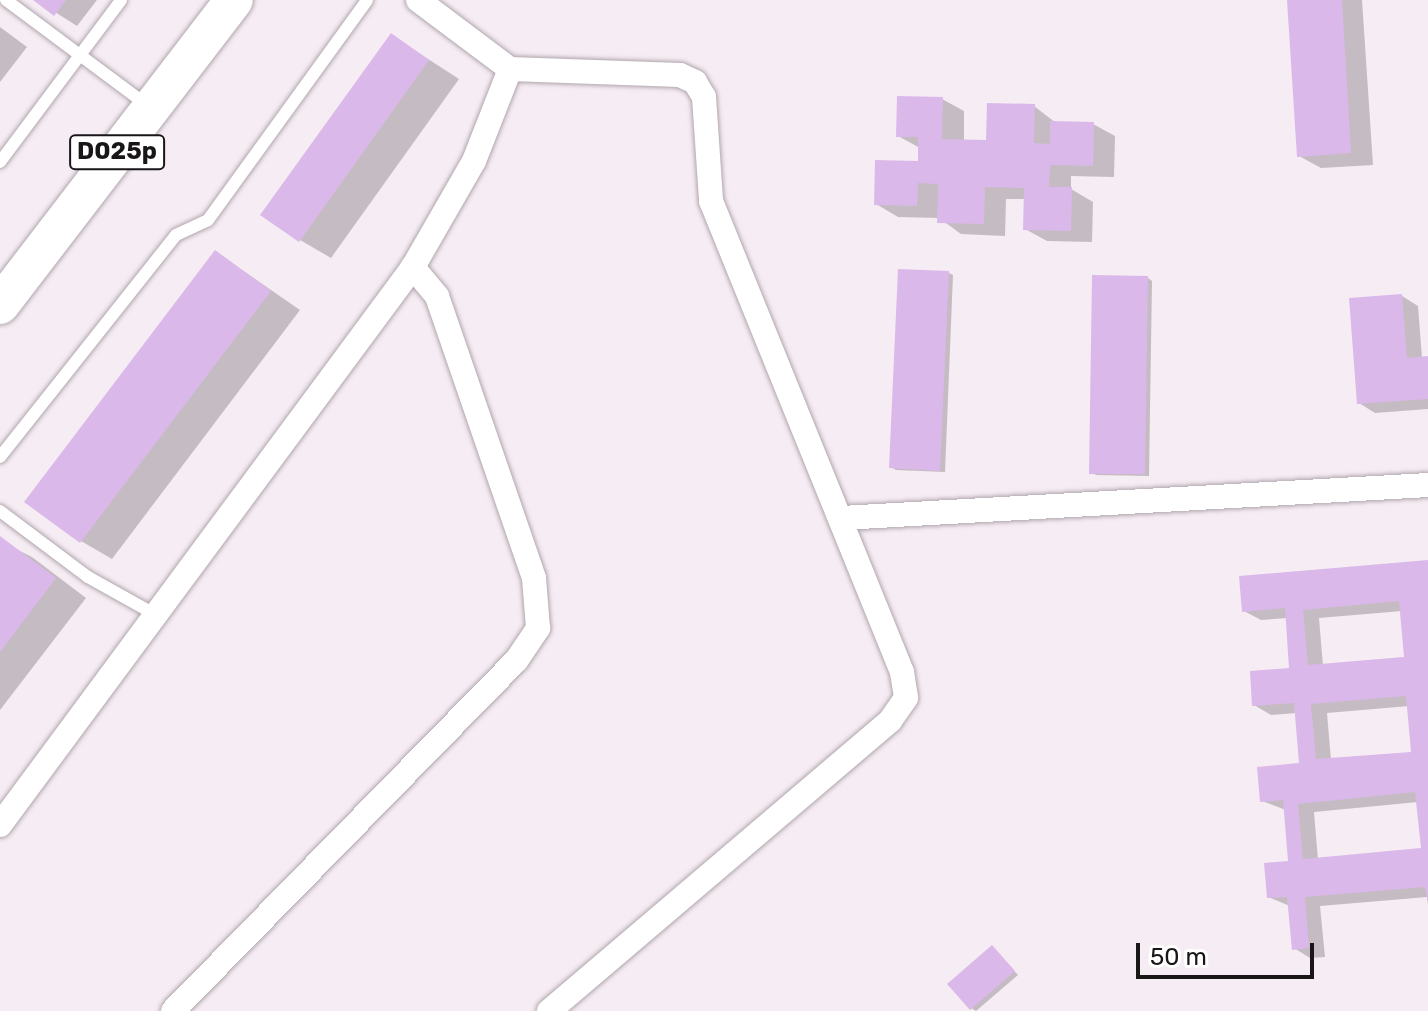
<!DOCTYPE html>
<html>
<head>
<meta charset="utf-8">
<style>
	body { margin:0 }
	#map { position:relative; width:1428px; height:1011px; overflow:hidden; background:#f6ecf3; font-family:Rubik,sans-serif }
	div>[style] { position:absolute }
	.shadow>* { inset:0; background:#0003 }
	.building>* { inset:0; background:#dbb8ea }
	.roads { filter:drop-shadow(0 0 2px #b0a6ad) drop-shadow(0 0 2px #b0a6ad) }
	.service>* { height:12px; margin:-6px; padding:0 6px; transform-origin:6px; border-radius:6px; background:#fff }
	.minor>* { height:24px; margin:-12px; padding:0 12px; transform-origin:12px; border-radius:12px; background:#fff }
	.primary>* { height:38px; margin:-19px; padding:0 19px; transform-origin:19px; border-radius:19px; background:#fff }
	span { translate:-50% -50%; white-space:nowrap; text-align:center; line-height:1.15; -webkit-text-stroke:7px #fff; paint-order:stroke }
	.shield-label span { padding:2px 6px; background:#fff; border:2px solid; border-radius:6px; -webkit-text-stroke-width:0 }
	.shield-label { font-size:24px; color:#191618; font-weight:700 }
	.scale { position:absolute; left:1136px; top:943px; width:178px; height:36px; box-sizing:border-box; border:4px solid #191618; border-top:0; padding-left:10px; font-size:24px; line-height:28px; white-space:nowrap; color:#191618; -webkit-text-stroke:6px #fff; paint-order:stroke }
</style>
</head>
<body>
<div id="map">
	<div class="shadow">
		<div style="clip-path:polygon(36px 0,97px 0,77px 26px)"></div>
		<div style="clip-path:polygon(1289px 0,1362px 0,1373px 165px,1321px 168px,1299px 156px)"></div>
		<div style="clip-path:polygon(0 27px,27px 47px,0 82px)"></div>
		<div style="clip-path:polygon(391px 35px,459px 79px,331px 258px,300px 240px)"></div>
		<div style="clip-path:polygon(942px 99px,964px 111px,964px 141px,988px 142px,1034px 106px,1056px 123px,1093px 124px,1115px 136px,1114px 177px,1071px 176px,1071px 189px,1093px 202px,1092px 242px,1047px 241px,1025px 229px,1026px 199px,1006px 199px,1005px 236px,961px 234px,939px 218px,898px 217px,876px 204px,920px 163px,920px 148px,898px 136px)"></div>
		<div style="clip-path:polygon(216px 252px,300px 310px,112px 559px,81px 541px)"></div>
		<div style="clip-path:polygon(949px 273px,953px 275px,945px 472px,896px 470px,891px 467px)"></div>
		<div style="clip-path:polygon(1148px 278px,1152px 281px,1149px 476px,1096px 475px,1091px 472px)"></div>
		<div style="clip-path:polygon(1402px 296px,1418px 306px,1422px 358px,1428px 358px,1428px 409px,1375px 413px,1359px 403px)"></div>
		<div style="clip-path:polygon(0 541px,32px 557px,86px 598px,0 710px)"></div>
		<div style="clip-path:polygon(evenodd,1428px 562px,1428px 905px,1427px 897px,1320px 906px,1325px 957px,1310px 958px,1294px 948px,1290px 906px,1268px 897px,1290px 863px,1286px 810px,1262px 801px,1301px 765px,1297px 713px,1271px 715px,1254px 705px,1292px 670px,1287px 618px,1261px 620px,1244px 611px,1428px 562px,1402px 611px,1406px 659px,1323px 666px,1319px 618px,1402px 611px,1428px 562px,1409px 706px,1413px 754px,1331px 760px,1327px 713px,1409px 706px,1428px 562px,1418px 802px,1423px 850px,1318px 860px,1314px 812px,1418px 802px)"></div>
		<div style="clip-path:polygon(992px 947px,1018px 975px,976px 1011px,971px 1008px)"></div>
	</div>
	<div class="building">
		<div style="clip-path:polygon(33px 0,66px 0,54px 16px)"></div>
		<div style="clip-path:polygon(1287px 0,1342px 0,1351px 153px,1297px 157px)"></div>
		<div style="clip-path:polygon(391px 33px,429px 60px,299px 242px,260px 215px)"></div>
		<div style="clip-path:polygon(897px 96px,943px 97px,942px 139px,986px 140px,987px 103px,1035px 104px,1034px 143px,1050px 144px,1050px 121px,1094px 122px,1093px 166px,1050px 165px,1049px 187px,1072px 187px,1071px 231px,1023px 230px,1024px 188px,985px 187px,984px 224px,937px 223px,938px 184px,918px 183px,917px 206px,874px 205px,875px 160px,918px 161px,918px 137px,896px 137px)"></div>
		<div style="clip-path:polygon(215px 250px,271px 291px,80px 543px,24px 502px)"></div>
		<div style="clip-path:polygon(898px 269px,949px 271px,940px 471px,889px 468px)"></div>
		<div style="clip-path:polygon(1092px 275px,1148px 276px,1145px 474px,1089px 474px)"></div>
		<div style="clip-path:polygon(1402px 294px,1407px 358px,1428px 356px,1428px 399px,1357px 404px,1349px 298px)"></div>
		<div style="clip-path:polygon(0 536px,56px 578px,0 652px)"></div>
		<div style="clip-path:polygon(evenodd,1428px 560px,1428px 902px,1425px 887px,1305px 897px,1309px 948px,1292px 950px,1287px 897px,1267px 898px,1264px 863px,1288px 861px,1283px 800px,1260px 802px,1257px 767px,1299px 763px,1294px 703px,1252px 706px,1250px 671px,1289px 668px,1285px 608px,1242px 612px,1239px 576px,1428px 560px,1399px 601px,1404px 657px,1308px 665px,1303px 610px,1399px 601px,1428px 560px,1406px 696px,1411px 752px,1316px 759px,1311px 704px,1406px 696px,1428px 560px,1415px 792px,1421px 848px,1303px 859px,1298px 804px,1415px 792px)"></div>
		<div style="clip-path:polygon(992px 945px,1015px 971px,970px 1010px,947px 984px)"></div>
	</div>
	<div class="roads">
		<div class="service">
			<div style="left:6px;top:0;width:177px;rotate:36.7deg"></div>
			<div style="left:0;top:162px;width:202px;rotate:-53.2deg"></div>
			<div style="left:0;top:457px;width:283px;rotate:-51.6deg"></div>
			<div style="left:176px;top:235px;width:35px;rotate:-25deg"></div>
			<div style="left:208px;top:220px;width:271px;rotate:-54.1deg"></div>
			<div style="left:0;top:511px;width:110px;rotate:36.9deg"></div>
			<div style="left:88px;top:577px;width:78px;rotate:29.2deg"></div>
		</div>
		<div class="minor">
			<div style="left:418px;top:0;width:115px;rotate:36.9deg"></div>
			<div style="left:510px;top:69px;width:170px;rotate:2deg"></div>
			<div style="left:680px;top:75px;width:17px;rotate:25deg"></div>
			<div style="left:695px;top:82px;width:17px;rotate:59deg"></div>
			<div style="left:704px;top:97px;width:104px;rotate:86.1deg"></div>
			<div style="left:711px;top:201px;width:508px;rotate:67.93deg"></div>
			<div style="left:902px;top:672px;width:26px;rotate:81deg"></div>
			<div style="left:906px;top:698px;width:28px;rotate:125deg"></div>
			<div style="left:890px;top:721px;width:448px;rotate:139.6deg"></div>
			<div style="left:842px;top:518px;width:587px;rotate:-3.22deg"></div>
			<div style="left:0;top:825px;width:694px;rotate:-53.49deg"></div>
			<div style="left:413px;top:267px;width:122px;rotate:-60.1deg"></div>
			<div style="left:474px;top:161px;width:99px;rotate:-68.6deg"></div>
			<div style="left:173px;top:1011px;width:490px;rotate:-45.6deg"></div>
			<div style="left:516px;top:661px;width:40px;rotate:-56deg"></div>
			<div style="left:538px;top:628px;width:50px;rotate:-94.6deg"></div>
			<div style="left:534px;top:578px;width:298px;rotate:-109deg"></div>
			<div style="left:437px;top:296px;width:38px;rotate:-130deg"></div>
		</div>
		<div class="primary">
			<div style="left:0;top:305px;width:384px;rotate:-52.5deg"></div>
		</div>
	</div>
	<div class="shield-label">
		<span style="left:117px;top:152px">D025p</span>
	</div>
	<div class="scale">50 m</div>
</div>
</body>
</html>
